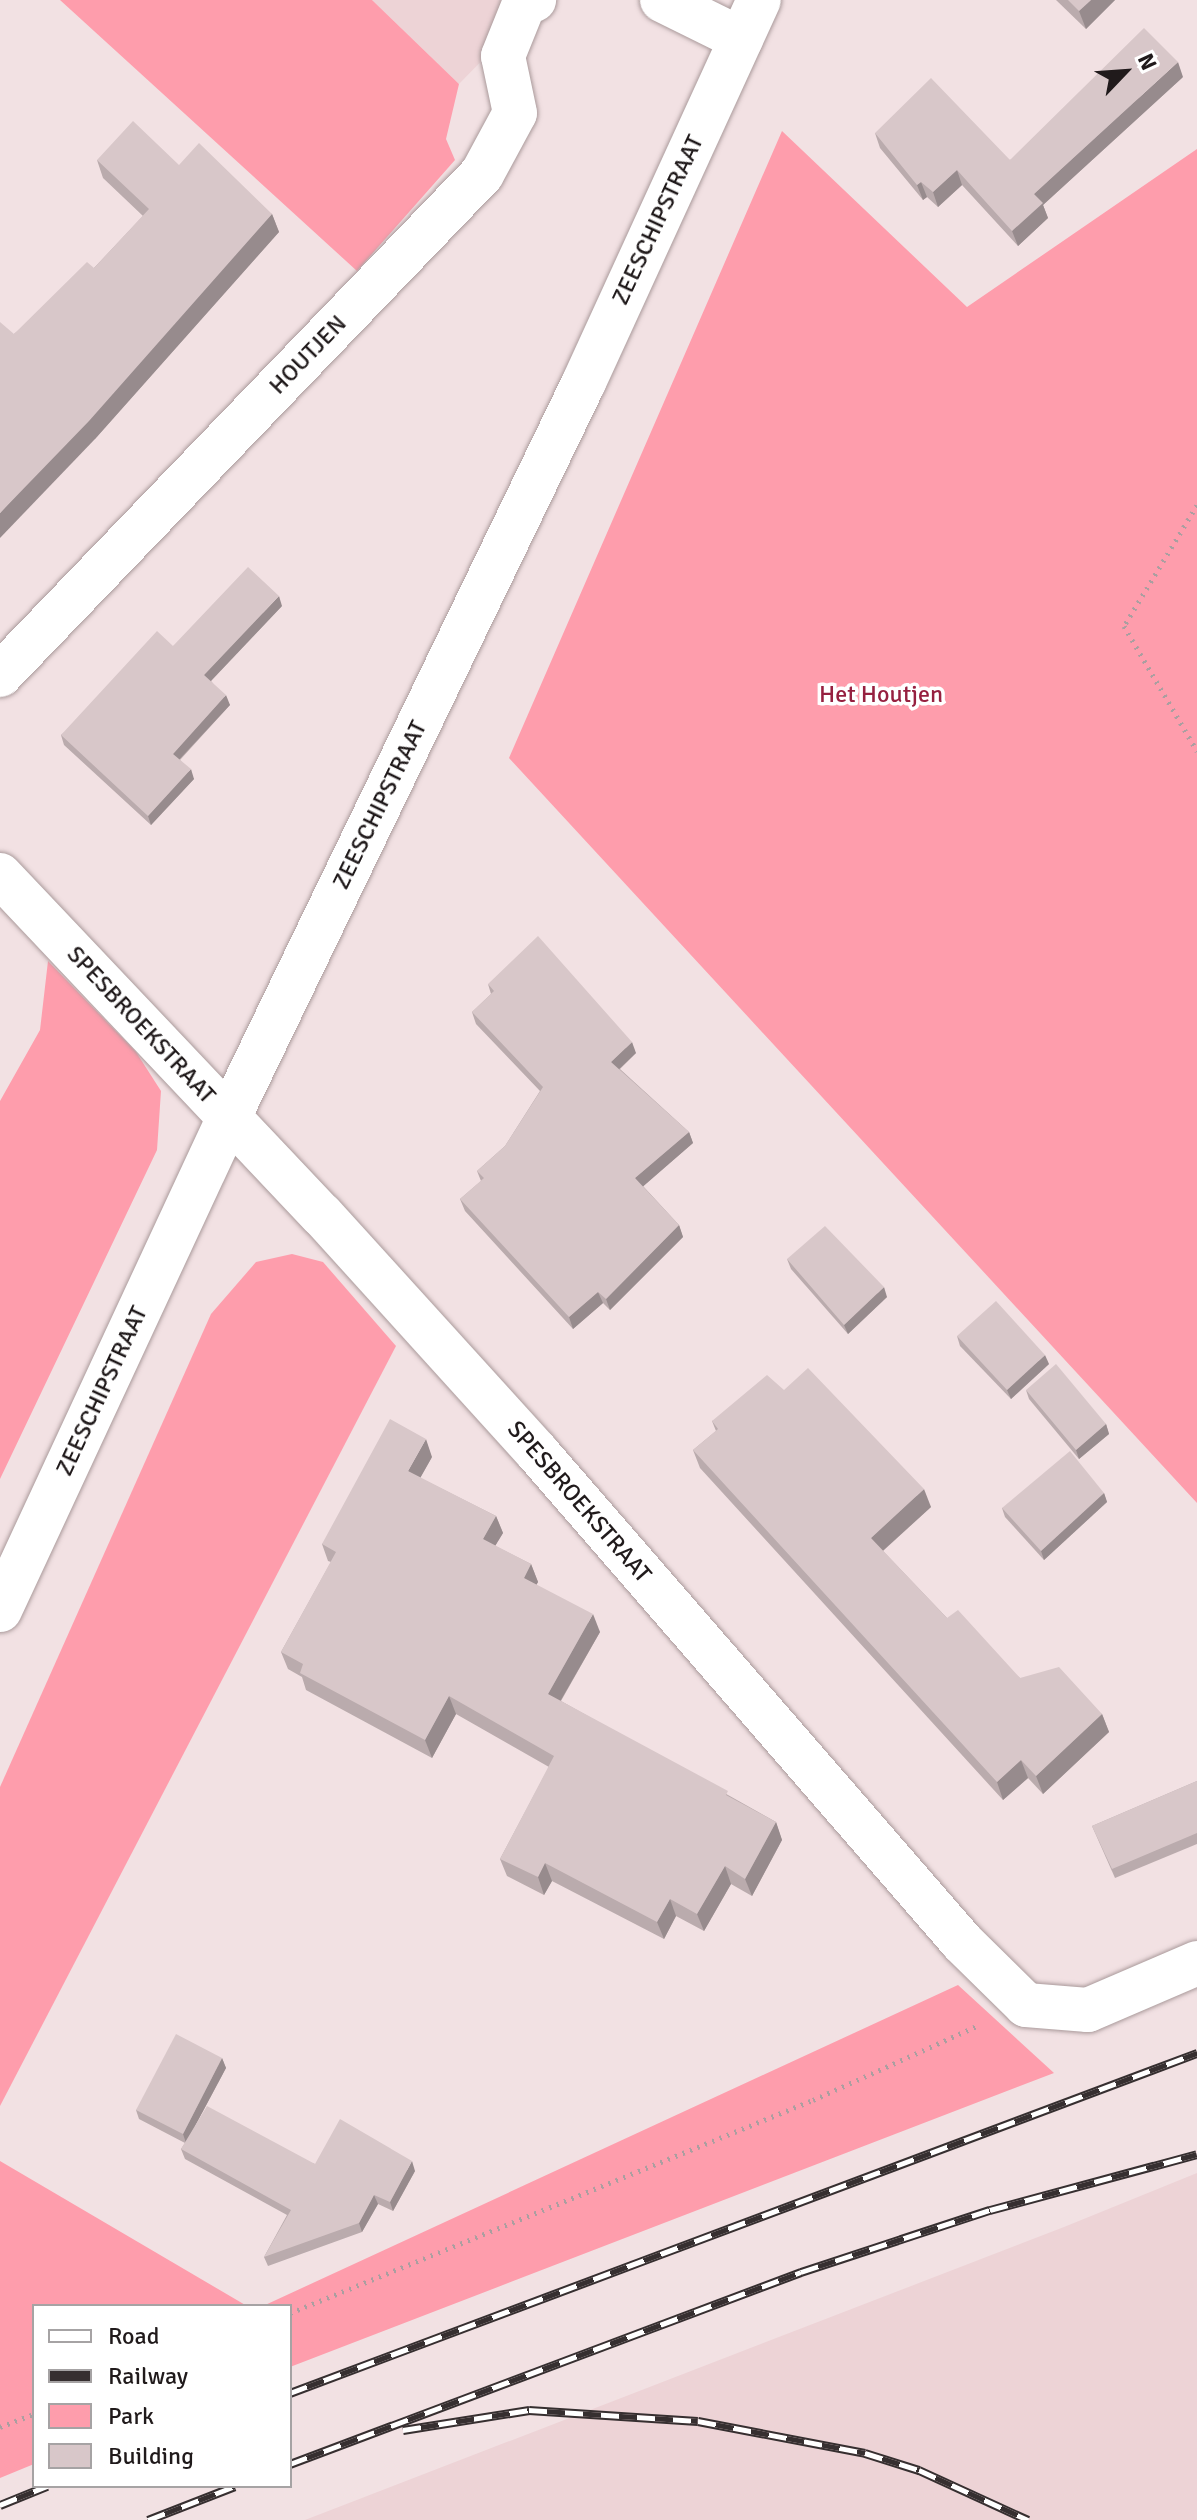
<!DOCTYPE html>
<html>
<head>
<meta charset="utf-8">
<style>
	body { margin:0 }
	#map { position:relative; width:1197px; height:2520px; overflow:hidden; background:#f2e1e3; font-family:Signika,sans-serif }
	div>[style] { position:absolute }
	.built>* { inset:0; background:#edd3d6 }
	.green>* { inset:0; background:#fe9dac }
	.path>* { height:5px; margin-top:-2.5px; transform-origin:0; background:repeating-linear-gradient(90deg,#ab9ea0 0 2px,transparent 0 8px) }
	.roads { filter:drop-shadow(0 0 2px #aa9a9b) drop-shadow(0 0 2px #aa9a9b) }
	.street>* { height:44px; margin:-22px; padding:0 22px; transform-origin:22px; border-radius:22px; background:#fff }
	.secondary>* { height:44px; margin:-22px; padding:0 22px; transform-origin:22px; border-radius:22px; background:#fff }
	.rail>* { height:9px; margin-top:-4.5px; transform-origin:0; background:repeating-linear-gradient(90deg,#fff 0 18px,#362f30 0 36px); box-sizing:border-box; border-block:2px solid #362f30 }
	.wall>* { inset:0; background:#baabad }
	.shaded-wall>* { inset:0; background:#978b8d }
	.building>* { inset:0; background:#d8c7c9 }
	span { translate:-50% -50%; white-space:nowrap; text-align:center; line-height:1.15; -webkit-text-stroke:7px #fff; paint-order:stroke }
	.street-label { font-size:24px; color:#201a1b }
	.park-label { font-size:24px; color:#962040 }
	.legend { position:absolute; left:32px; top:2304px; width:260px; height:184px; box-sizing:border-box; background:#fff; border:2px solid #a6a3a4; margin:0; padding:10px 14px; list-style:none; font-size:24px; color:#201a1b }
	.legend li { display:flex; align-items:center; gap:16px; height:40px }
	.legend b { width:40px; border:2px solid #a6a3a4 }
	.north { position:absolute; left:1085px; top:32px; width:80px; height:80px; -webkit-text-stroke:6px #fff; paint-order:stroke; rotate:65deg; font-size:22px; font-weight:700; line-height:32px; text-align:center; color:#201a1b }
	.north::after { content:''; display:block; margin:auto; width:28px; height:36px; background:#201a1b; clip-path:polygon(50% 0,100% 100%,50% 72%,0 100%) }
</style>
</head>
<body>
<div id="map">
	<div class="built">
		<div style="clip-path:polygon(372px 0,541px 0,459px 84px)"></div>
		<div style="clip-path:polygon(1197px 2173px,1197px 2520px,305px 2520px,1064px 2227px)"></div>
	</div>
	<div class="green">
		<div style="clip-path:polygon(60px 0,372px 0,459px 84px,446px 139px,455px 160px,357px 271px)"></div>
		<div style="clip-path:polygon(782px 131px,967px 307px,1197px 149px,1197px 1503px,509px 758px)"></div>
		<div style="clip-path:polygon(48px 961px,136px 1052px,161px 1091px,157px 1150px,0 1479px,0 1101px,40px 1030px)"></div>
		<div style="clip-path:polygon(292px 1254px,323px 1262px,396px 1346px,0 2106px,0 1787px,211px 1314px,256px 1262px)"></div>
		<div style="clip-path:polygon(958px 1985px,1054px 2073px,290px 2367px,290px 2306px,263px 2306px)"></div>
		<div style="clip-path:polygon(0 2161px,247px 2306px,34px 2306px,34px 2464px,0 2478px)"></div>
	</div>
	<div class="path">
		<div style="left:1197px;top:505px;width:141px;rotate:121.1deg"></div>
		<div style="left:1124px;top:626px;width:145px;rotate:59.7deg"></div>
		<div style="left:290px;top:2313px;width:565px;rotate:-22.16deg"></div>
		<div style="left:813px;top:2100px;width:182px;rotate:-24.3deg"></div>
		<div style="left:0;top:2427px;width:36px;rotate:-21deg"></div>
	</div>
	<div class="roads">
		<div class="street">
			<div style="left:662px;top:0;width:88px;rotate:26.3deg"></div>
			<div style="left:0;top:675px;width:695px;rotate:-46.11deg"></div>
			<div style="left:482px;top:174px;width:69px;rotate:-61.6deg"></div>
			<div style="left:515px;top:113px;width:58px;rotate:-101.9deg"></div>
			<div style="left:503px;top:56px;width:56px;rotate:-68deg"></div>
			<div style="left:524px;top:4px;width:11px;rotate:-22deg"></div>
			<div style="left:0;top:875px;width:468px;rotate:46.6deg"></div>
			<div style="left:322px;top:1215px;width:319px;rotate:47.8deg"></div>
			<div style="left:536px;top:1451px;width:650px;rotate:49.05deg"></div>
			<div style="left:962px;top:1942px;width:90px;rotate:44.5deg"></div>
			<div style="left:1026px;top:2005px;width:62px;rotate:4.6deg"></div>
			<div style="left:1088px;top:2010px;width:119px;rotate:-23.3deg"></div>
		</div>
		<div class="secondary">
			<div style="left:0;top:1610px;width:544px;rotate:-65.08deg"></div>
			<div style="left:229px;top:1117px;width:816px;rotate:-64.22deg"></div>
			<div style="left:584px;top:382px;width:420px;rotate:-65.4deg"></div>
		</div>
	</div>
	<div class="rail">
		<div style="left:290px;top:2393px;width:969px;rotate:-20.55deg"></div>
		<div style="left:403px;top:2430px;width:128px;rotate:-9deg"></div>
		<div style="left:529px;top:2410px;width:169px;rotate:3.7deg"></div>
		<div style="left:698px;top:2421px;width:170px;rotate:10.8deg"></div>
		<div style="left:865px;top:2453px;width:57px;rotate:17.5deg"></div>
		<div style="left:919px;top:2470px;width:120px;rotate:24.6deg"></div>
		<div style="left:290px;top:2464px;width:546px;rotate:-20.59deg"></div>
		<div style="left:801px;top:2272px;width:199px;rotate:-18.2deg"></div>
		<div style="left:990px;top:2210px;width:214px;rotate:-15.1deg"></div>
		<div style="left:0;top:2505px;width:51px;rotate:-22deg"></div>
		<div style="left:148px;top:2520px;width:93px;rotate:-21.3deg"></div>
	</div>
	<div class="wall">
		<div style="clip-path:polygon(1056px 0,1115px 0,1086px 29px)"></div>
		<div style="clip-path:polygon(1183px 77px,1043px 205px,1048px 218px,1018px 246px,962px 185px,938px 207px,927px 197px,923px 200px,880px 148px,875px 133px,1010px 160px)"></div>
		<div style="clip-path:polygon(97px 160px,179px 165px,272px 214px,279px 232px,95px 439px,14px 334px,94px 268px,143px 216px,103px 178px)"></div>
		<div style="clip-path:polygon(282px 606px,211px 681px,230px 705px,180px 760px,194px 779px,151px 825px,64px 745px,61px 735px,173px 646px)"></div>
		<div style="clip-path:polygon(488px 984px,636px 1053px,620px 1069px,689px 1132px,693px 1143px,643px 1186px,679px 1225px,683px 1237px,610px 1310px,603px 1303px,573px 1329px,465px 1211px,460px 1199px,481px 1181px,477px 1171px,505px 1146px,540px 1091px,476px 1024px,472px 1012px,491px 994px)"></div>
		<div style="clip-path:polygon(787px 1259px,887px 1297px,848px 1334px,791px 1269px)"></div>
		<div style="clip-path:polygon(957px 1336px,1049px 1364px,1011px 1399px,960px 1346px)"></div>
		<div style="clip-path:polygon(784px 1390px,931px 1507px,883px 1551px,947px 1618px,1020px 1678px,1102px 1714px,1109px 1732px,1043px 1794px,1028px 1778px,1003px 1800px,700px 1468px,693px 1450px,716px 1431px,712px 1421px)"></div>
		<div style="clip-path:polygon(1026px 1390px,1106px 1424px,1109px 1434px,1079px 1459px,1029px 1399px)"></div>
		<div style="clip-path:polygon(432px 1457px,420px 1478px,496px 1516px,503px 1533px,495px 1546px,531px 1564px,538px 1582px,536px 1585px,600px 1632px,561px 1701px,776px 1822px,782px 1840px,752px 1896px,731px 1884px,704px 1931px,676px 1916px,664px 1939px,552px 1881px,544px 1895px,507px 1876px,500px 1859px,549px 1767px,456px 1714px,432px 1758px,306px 1690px,302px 1677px,288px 1669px,281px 1652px,331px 1562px,328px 1561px,322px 1544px)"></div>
		<div style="clip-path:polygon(1104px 1493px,1107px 1502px,1044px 1560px,1005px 1517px,1002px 1508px)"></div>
		<div style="clip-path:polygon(1197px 1781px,1197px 1844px,1115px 1878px,1092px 1826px)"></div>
		<div style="clip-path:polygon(222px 2058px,226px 2068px,195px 2126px,315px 2164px,415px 2171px,393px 2211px,378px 2204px,362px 2232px,268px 2266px,264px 2257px,287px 2215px,185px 2159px,181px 2149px,185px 2143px,139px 2119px,136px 2110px)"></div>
	</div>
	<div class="shaded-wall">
		<div style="clip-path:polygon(1091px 0,1115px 0,1086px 29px,1079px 11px)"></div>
		<div style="clip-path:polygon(1178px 62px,1183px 77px,1043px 205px,1048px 218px,1018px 246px,1012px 231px,1034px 194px)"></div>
		<div style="clip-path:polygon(957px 170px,962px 185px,938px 207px,933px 192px)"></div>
		<div style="clip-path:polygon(921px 182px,927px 197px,923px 200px,917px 185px)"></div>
		<div style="clip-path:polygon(272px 214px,279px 232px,95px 439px,0 538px,0 513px)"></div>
		<div style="clip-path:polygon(279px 596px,282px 606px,208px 684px,204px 675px)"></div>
		<div style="clip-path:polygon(226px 695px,230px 705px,176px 763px,173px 754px)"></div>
		<div style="clip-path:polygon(191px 769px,194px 779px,151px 825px,148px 816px)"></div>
		<div style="clip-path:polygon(632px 1042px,636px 1053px,615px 1073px,611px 1062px)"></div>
		<div style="clip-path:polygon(689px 1132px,693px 1143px,639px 1190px,635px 1178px)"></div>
		<div style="clip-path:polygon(679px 1225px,683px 1237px,610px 1310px,606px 1299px)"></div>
		<div style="clip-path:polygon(884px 1287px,887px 1297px,848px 1334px,844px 1325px)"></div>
		<div style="clip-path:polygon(598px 1292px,603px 1303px,573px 1329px,569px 1317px)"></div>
		<div style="clip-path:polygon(1045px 1355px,1049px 1364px,1011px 1399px,1007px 1390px)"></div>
		<div style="clip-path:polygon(1106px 1424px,1109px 1434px,1079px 1459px,1076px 1450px)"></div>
		<div style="clip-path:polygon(426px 1439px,432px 1457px,414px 1489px,408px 1471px)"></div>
		<div style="clip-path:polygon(924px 1489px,931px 1507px,877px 1556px,871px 1538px)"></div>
		<div style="clip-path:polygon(1104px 1493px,1107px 1502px,1044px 1560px,1041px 1551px)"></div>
		<div style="clip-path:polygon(496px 1516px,503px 1533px,489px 1556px,483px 1539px)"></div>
		<div style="clip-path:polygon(531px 1564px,538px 1582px,530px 1596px,524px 1578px)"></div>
		<div style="clip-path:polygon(593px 1614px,600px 1632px,554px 1712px,548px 1694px)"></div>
		<div style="clip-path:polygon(449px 1696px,456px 1714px,432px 1758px,425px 1740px)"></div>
		<div style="clip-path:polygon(1102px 1714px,1109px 1732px,1043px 1794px,1036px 1776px)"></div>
		<div style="clip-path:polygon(1021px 1760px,1028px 1778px,1003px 1800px,997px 1782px)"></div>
		<div style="clip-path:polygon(776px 1822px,782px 1840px,752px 1896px,745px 1879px)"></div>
		<div style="clip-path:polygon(545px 1863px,552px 1881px,544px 1895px,538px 1877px)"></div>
		<div style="clip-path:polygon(725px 1866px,731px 1884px,704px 1931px,697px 1914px)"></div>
		<div style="clip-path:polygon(670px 1899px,676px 1916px,664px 1939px,657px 1922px)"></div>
		<div style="clip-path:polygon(222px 2058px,226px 2068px,186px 2143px,183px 2134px)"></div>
		<div style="clip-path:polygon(412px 2161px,415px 2171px,393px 2211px,390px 2202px)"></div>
		<div style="clip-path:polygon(374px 2195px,378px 2204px,362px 2232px,359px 2223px)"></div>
	</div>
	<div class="building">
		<div style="clip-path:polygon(1068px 0,1091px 0,1079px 11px)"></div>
		<div style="clip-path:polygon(1144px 28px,1178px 62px,1034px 194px,1043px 203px,1012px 231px,957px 170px,933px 192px,921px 182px,917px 185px,875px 133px,931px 78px,1010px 160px)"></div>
		<div style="clip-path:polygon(133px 121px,179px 165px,199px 143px,272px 214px,89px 421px,0 513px,0 322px,14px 334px,87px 262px,94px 268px,149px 209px,97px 160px)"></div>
		<div style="clip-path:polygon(248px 567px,279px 596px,204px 675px,226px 695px,173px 754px,191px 769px,148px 816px,61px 735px,157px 631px,173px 646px)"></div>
		<div style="clip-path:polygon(538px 936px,632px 1042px,611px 1062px,689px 1132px,635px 1178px,679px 1225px,606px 1299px,598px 1292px,569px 1317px,460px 1199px,484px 1178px,477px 1171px,505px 1146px,543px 1087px,472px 1012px,494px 991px,488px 984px)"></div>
		<div style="clip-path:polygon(825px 1226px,884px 1287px,844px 1325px,787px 1259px)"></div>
		<div style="clip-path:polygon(996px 1301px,1045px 1355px,1007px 1390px,957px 1336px)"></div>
		<div style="clip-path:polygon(1056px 1364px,1106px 1424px,1076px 1450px,1026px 1390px)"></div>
		<div style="clip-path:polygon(808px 1368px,924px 1489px,871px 1538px,947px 1618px,958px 1610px,1020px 1678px,1059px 1667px,1102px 1714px,1036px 1776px,1021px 1760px,997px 1782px,693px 1450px,718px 1429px,712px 1421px,767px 1375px,784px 1390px)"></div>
		<div style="clip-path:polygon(390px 1419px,426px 1439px,408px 1471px,496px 1516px,483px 1539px,531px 1564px,524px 1578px,593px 1614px,548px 1694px,728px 1791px,726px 1795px,776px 1822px,745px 1879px,725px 1866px,697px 1914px,670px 1899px,657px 1922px,545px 1863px,538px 1877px,500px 1859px,554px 1756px,449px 1696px,425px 1740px,300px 1673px,303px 1664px,281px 1652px,336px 1552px,322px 1544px)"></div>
		<div style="clip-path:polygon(1070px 1451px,1104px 1493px,1041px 1551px,1002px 1508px)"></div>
		<div style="clip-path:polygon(1197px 1781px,1197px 1833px,1112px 1869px,1092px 1826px)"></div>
		<div style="clip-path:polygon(176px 2034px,222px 2058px,183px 2134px,136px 2110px)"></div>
		<div style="clip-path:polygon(207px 2106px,315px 2164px,340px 2119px,412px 2161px,390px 2202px,374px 2195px,359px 2223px,264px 2257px,291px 2210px,181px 2149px)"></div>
	</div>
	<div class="street-label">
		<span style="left:658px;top:220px;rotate:-65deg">ZEESCHIPSTRAAT</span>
		<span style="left:308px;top:355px;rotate:-46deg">HOUTJEN</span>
		<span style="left:380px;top:805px;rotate:-64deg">ZEESCHIPSTRAAT</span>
		<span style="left:141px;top:1025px;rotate:47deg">SPESBROEKSTRAAT</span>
		<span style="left:102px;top:1391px;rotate:-65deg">ZEESCHIPSTRAAT</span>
		<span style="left:579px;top:1502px;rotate:49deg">SPESBROEKSTRAAT</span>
	</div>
	<div class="park-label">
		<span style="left:881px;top:695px">Het Houtjen</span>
	</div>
	<ul class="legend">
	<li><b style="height:10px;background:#fff"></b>Road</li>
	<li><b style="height:10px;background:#362f30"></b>Railway</li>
	<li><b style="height:22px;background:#fe9dac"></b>Park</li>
	<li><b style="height:22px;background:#d8c7c9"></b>Building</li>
	</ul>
	<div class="north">N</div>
</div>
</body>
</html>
